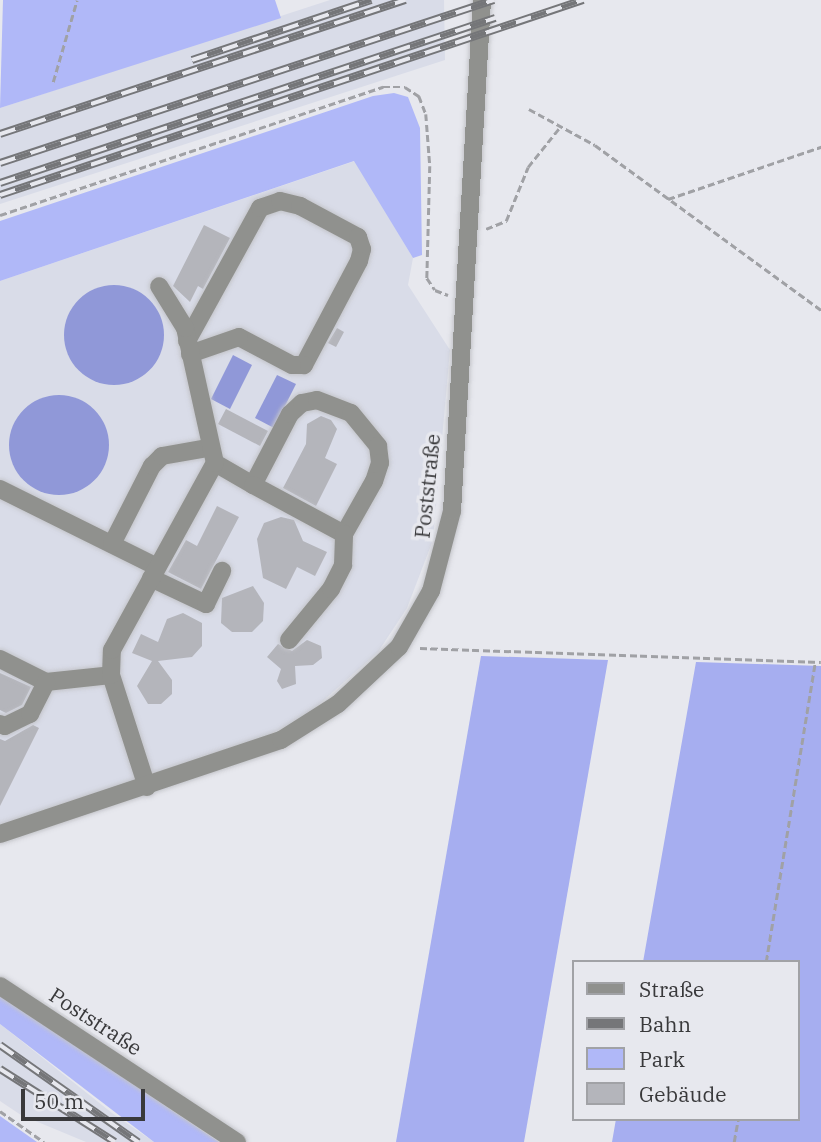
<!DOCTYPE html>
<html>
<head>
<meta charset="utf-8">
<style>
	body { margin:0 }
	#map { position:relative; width:821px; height:1142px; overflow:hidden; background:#e7e8ee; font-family:"IBM Plex Serif",serif }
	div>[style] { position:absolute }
	.built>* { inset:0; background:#d9dce8 }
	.green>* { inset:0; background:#b0b8f8 }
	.forest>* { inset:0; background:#a6aef0 }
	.water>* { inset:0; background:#9098d8 }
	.round { border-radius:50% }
	.building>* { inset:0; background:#b4b5bb }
	.path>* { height:2.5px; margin-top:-1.25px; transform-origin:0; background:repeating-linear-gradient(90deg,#a0a1a5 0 7px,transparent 0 10.5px) }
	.roads { filter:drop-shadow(0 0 2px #c4c5ca) drop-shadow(0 0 2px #c4c5ca) }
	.minor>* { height:18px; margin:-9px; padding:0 9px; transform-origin:9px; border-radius:9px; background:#90918e }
	.rail>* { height:8px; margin-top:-4px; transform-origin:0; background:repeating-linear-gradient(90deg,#e7e8ee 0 16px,#757679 0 32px); box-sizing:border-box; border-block:2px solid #757679 }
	span { translate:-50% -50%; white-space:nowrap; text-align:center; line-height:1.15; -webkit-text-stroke:7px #e7e8ee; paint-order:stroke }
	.street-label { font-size:21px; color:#39393b }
	.legend { position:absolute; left:572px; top:960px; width:228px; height:161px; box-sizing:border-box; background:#e7e8ee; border:2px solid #a1a2a6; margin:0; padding:9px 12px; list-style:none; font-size:21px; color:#39393b }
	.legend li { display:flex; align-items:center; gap:14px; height:35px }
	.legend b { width:35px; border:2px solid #a1a2a6 }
	.scale { position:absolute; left:21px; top:1089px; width:124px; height:32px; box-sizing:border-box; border:4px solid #39393b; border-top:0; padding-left:9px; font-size:21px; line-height:24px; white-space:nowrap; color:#39393b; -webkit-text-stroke:5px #e7e8ee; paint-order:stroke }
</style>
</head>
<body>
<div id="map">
	<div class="built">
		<div style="clip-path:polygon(330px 0,444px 0,445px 60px,0 204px,0 108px)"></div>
		<div style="clip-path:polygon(355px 161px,413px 258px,408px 285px,450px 350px,433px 540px,407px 608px,378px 652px,307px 715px,263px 738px,0 827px,0 281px)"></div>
		<div style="clip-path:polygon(0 1024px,112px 1113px,154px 1142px,86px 1142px,21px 1115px,0 1101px)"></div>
	</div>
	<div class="green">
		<div style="clip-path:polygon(3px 0,275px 0,281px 18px,0 108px)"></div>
		<div style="clip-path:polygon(394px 93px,408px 97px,420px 128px,422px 255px,413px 258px,354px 161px,0 281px,0 221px,373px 96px)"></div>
		<div style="clip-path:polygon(0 996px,18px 1007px,219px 1142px,154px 1142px,0 1024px)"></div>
		<div style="clip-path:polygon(0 1116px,37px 1142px,0 1142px)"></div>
	</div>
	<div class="forest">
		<div style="clip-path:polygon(481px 656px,608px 660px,524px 1142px,396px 1142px)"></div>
		<div style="clip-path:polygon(696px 662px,821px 666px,821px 1142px,612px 1142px,616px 1119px,798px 1119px,798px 962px,643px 962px)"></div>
	</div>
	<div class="water">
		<div class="round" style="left:64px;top:285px;width:100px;height:100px"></div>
		<div style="clip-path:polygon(233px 355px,252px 365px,230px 409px,211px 399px)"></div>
		<div style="clip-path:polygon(277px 375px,296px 384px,274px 428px,255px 418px)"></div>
		<div class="round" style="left:9px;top:395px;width:100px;height:100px"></div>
	</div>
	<div class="building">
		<div style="clip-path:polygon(204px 225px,230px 238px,203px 289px,198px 286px,190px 302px,173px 286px)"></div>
		<div style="clip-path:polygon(337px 328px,344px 332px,336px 347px,328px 343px)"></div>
		<div style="clip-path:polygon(226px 409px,268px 431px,260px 446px,218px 424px)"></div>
		<div style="clip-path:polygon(321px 416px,331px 420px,337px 429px,325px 458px,337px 464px,316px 506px,283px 488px,306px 444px,307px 424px)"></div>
		<div style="clip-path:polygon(217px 506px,239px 517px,201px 589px,168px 572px,186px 540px,197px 546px)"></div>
		<div style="clip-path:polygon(281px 517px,294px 520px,303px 541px,327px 552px,315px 576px,297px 567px,286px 589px,263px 578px,257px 539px,264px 523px)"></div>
		<div style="clip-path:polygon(253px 586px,264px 603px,263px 621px,252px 632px,232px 632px,221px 623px,222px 598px)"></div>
		<div style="clip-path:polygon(183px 613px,202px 623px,202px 646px,192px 657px,158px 661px,172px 680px,172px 694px,161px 704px,148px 704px,137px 686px,152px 661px,132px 653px,141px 634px,158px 642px,167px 619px)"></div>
		<div style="clip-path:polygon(307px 640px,321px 646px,322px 658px,313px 665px,295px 666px,296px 684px,282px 689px,277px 681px,281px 669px,267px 657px,278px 644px,292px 651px)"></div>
		<div style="clip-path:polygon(0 673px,31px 687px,22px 705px,6px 713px,0 710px)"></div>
		<div style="clip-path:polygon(33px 725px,39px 728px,0 806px,0 739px,5px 741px)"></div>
	</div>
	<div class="path">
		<div style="left:53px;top:82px;width:85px;rotate:-73.7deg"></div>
		<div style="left:529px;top:109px;width:75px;rotate:28.6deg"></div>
		<div style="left:595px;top:145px;width:280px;rotate:36.1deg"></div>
		<div style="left:668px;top:199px;width:162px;rotate:-18.8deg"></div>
		<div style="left:0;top:215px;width:404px;rotate:-18.5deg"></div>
		<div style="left:383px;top:87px;width:22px"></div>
		<div style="left:405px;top:87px;width:17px;rotate:33deg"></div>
		<div style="left:419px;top:96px;width:19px;rotate:69deg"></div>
		<div style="left:426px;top:114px;width:52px;rotate:85.6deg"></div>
		<div style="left:430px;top:166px;width:112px;rotate:91.5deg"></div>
		<div style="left:427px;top:278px;width:14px;rotate:56deg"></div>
		<div style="left:435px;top:290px;width:14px;rotate:21deg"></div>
		<div style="left:486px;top:229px;width:22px;rotate:-22deg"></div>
		<div style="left:506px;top:221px;width:58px;rotate:-67.8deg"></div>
		<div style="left:528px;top:167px;width:51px;rotate:-51.3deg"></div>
		<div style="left:420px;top:648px;width:401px;rotate:2deg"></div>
		<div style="left:766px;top:962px;width:304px;rotate:-80.7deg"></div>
		<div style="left:0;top:1111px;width:54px;rotate:35.2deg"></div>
		<div style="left:734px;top:1142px;width:23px;rotate:-80deg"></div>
	</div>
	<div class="roads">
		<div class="minor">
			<div style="left:187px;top:341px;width:152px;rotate:-61.2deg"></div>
			<div style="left:260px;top:208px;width:21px;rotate:-19deg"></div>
			<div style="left:280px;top:201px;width:21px;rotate:14deg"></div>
			<div style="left:300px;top:206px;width:66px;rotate:28.1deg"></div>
			<div style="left:358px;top:237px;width:13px;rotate:72deg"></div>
			<div style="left:362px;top:249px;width:12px;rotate:104deg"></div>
			<div style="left:359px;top:261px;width:118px;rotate:117.9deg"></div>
			<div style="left:304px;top:365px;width:12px;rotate:180deg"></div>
			<div style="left:292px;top:365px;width:60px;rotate:-152.2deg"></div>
			<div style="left:239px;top:337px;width:52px;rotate:160.9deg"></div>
			<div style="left:215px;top:463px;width:44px;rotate:30.1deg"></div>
			<div style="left:253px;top:485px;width:80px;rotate:-62.5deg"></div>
			<div style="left:290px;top:414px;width:16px;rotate:-43deg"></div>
			<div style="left:302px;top:403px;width:15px;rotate:-11deg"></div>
			<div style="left:317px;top:400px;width:36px;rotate:21deg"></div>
			<div style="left:351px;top:413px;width:43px;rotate:50.7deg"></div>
			<div style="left:378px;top:446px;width:17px;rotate:83deg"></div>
			<div style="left:380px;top:463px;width:19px;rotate:108deg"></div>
			<div style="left:374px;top:481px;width:61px;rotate:119.5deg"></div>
			<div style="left:344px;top:534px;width:103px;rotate:-151.7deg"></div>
			<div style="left:0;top:489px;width:175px;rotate:26.4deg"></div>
			<div style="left:112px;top:544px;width:88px;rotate:-62.9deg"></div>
			<div style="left:152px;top:466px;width:14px;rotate:-45deg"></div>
			<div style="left:162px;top:456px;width:47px;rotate:-9.9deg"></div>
			<div style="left:151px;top:578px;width:61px;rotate:25.3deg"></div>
			<div style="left:206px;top:604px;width:37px;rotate:-64deg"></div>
			<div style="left:289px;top:640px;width:66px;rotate:-50.5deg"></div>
			<div style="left:331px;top:589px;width:27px;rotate:-63deg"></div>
			<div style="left:343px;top:565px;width:31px;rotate:-88deg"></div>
			<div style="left:0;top:659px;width:51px;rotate:26.6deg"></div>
			<div style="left:46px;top:682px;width:65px;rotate:-6.1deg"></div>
			<div style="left:0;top:724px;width:5px;rotate:22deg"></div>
			<div style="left:5px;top:726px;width:28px;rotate:-26deg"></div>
			<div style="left:30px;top:714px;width:36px;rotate:-63deg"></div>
			<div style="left:147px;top:787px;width:118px;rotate:-107.8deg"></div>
			<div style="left:111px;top:675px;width:25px;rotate:-88deg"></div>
			<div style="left:112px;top:650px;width:213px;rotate:-61.2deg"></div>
			<div style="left:215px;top:463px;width:138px;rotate:-102.5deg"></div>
			<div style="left:185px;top:328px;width:49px;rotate:-121.8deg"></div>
			<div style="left:0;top:834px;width:296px;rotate:-18.5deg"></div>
			<div style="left:281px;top:740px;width:67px;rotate:-32.3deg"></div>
			<div style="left:338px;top:704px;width:83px;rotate:-43.1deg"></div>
			<div style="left:399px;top:647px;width:64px;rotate:-60.3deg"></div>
			<div style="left:431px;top:591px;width:83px;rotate:-75.3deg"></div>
			<div style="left:452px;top:511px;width:512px;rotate:-86.64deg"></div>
			<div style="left:0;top:986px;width:284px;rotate:33.4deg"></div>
		</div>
	</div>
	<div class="rail">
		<div style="left:192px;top:60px;width:189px;rotate:-18.5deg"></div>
		<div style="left:0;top:134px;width:427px;rotate:-18.3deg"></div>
		<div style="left:0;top:163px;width:520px;rotate:-18.26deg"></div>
		<div style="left:0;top:183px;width:522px;rotate:-18.43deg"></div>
		<div style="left:0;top:195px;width:615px;rotate:-18.49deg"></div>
		<div style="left:0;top:1045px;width:169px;rotate:35.1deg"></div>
		<div style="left:0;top:1069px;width:136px;rotate:32.4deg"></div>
	</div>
	<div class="street-label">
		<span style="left:427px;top:486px;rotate:-84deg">Poststraße</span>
		<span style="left:96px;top:1021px;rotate:33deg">Poststraße</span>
	</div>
	<ul class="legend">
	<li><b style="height:9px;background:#90918e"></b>Straße</li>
	<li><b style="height:9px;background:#757679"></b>Bahn</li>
	<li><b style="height:19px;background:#b0b8f8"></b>Park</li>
	<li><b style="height:19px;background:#b4b5bb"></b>Gebäude</li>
	</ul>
	<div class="scale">50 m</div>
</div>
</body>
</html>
